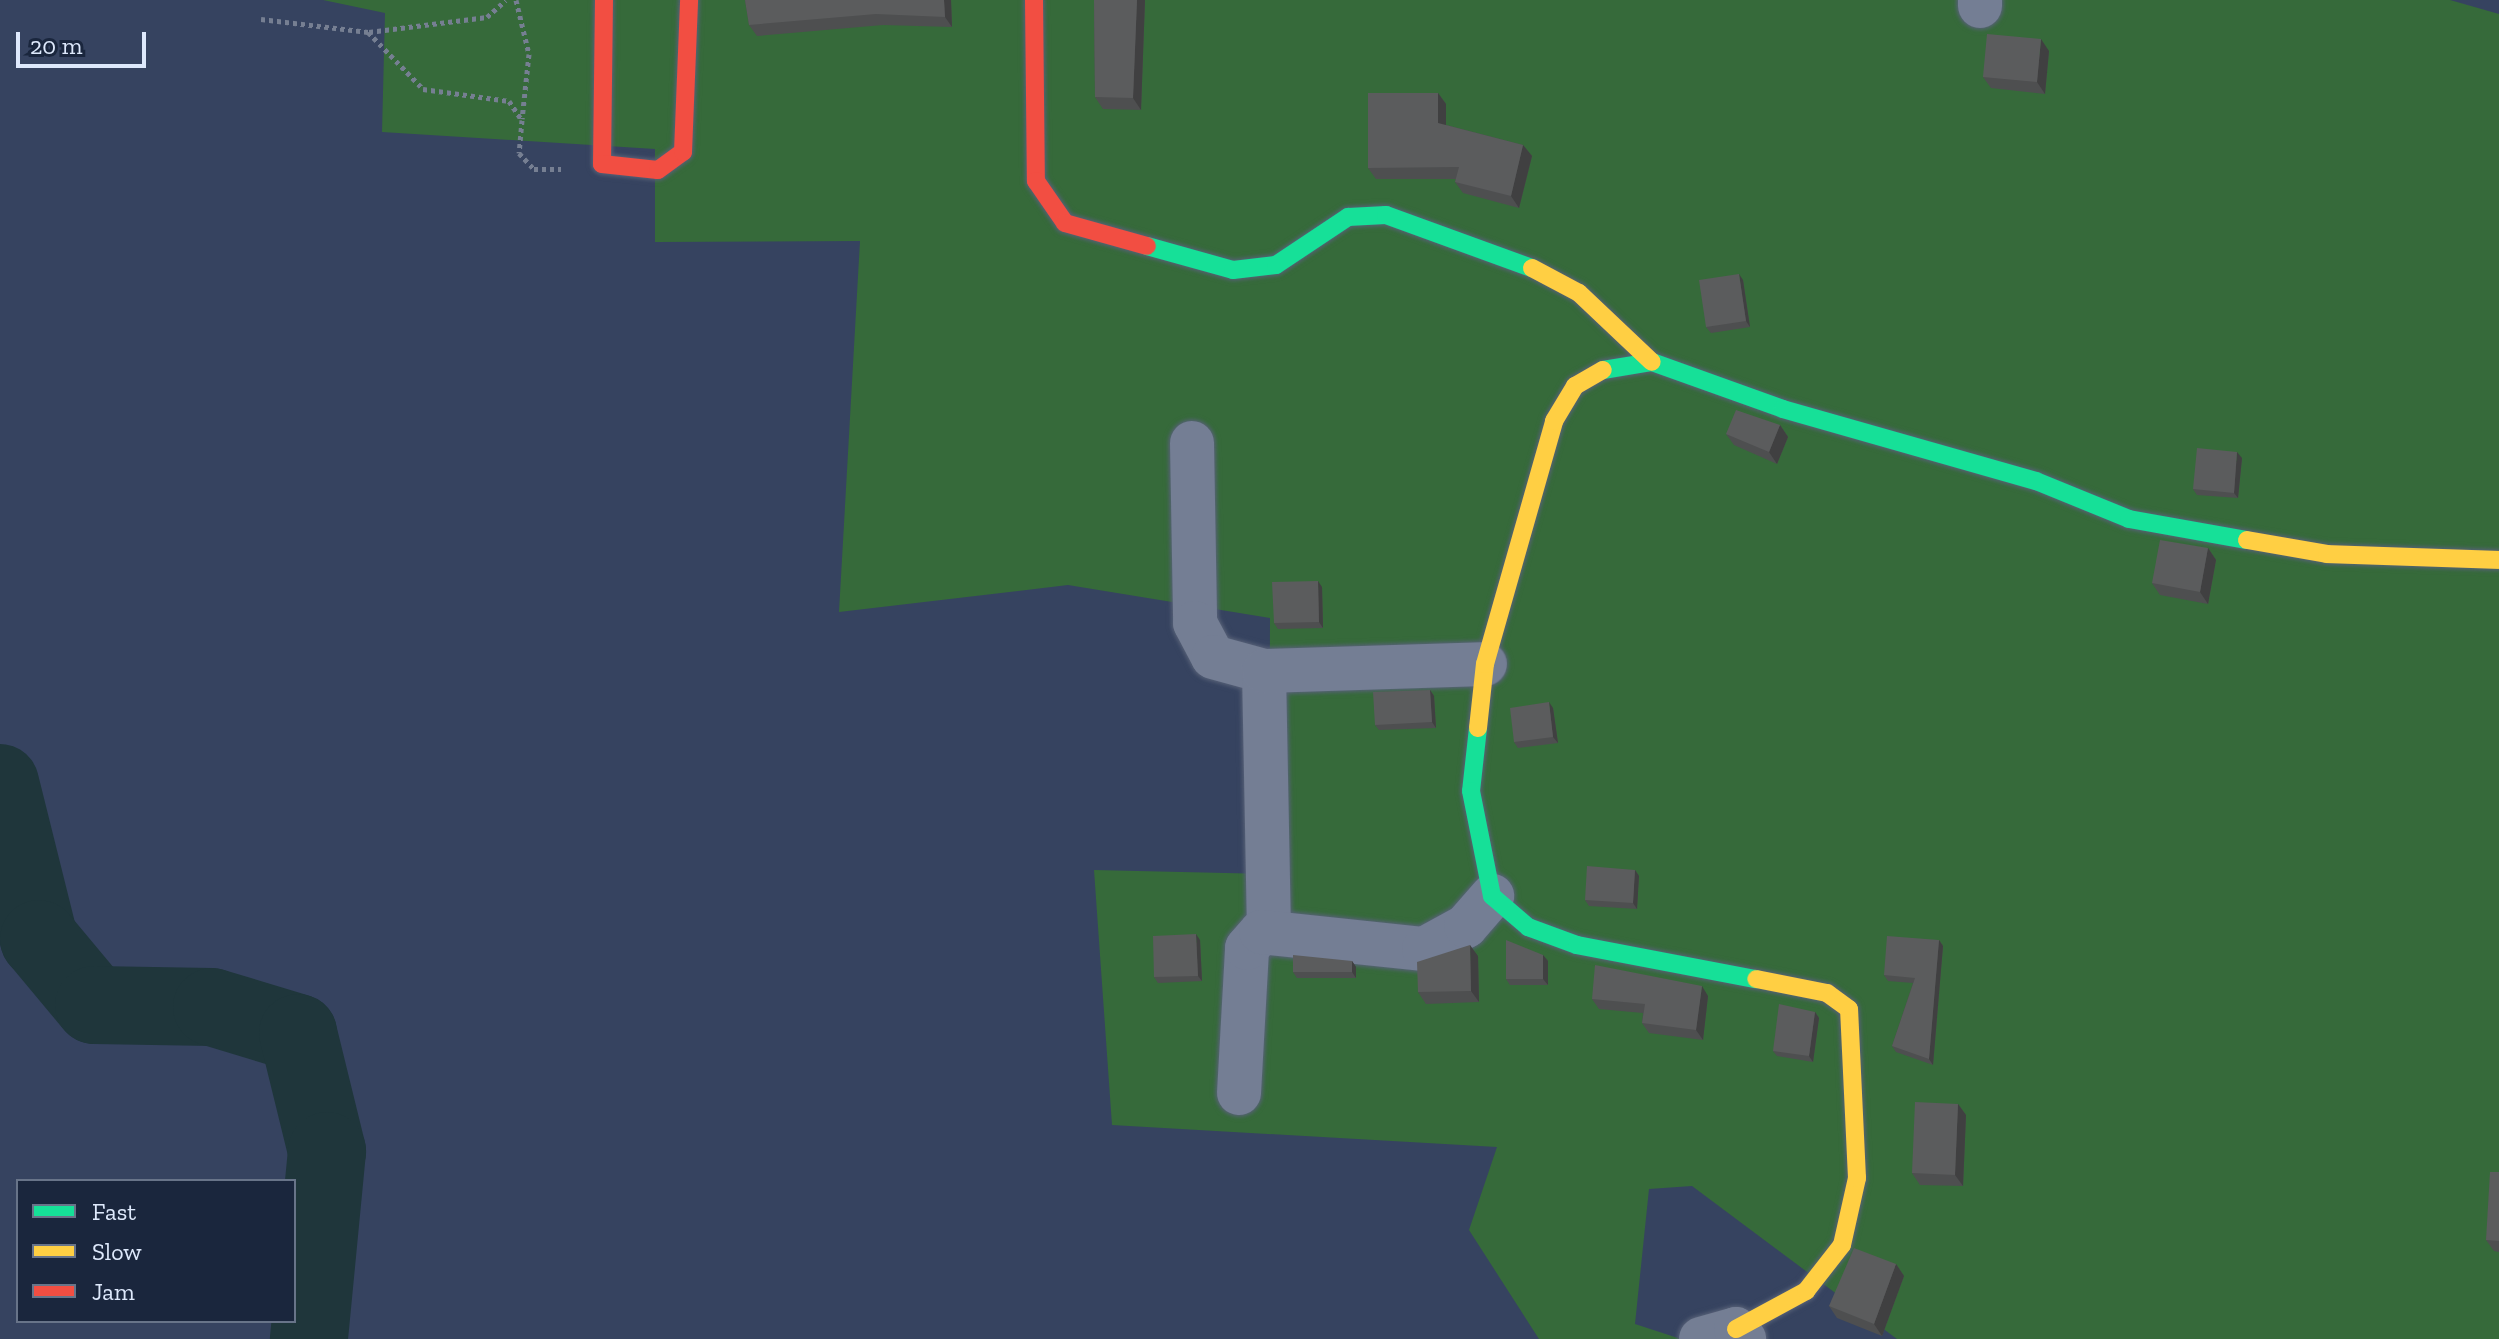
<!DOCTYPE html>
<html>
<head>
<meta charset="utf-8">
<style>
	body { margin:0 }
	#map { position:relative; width:2499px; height:1339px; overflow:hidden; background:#364360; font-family:"Zilla Slab",serif }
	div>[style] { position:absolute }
	.green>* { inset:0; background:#366a3a }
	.river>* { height:78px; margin:-39px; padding:0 39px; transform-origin:39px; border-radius:39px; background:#1f363b }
	.path>* { height:5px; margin-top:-2.5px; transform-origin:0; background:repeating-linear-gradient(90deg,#767f92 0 4px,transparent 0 8px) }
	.roads { filter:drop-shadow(0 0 2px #576177) drop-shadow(0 0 2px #576177) }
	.street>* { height:44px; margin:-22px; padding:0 22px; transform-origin:22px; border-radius:22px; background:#747e94 }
	.fast>* { height:18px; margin:-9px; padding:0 9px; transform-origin:9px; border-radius:9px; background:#16e098 }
	.slow>* { height:18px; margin:-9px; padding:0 9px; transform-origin:9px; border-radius:9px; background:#ffcf43 }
	.jam>* { height:18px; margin:-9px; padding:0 9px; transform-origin:9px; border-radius:9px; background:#f24e42 }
	.wall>* { inset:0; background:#4e4f50 }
	.shaded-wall>* { inset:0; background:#404041 }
	.building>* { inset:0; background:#5b5c5d }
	span { translate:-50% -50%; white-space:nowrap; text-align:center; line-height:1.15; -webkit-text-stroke:8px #1a263d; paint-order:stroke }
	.legend { position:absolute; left:16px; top:1179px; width:280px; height:144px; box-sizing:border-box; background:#1a263d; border:2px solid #687489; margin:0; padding:10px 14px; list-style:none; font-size:24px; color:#dee9fc }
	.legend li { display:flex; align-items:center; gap:16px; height:40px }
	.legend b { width:40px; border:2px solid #687489 }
	.scale { position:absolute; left:16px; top:32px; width:130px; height:36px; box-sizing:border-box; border:4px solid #dee9fc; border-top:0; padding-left:10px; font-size:24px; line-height:28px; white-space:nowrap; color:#dee9fc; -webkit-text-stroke:6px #1a263d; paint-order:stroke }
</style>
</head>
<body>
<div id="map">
	<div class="green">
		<div style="clip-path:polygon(323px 0,2450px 0,2499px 14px,2499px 1339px,1897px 1339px,1692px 1186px,1649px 1189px,1635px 1324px,1681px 1339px,1539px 1339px,1469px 1230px,1497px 1147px,1112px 1125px,1094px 870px,1269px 874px,1270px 618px,1068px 585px,839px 612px,860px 241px,655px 242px,655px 149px,382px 132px,385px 13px)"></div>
	</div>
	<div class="river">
		<div style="left:0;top:783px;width:161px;rotate:76deg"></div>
		<div style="left:39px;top:939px;width:86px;rotate:50.2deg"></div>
		<div style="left:94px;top:1005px;width:118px;rotate:1deg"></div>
		<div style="left:212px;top:1007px;width:90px;rotate:16.8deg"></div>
		<div style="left:298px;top:1033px;width:122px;rotate:76.2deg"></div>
		<div style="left:327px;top:1151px;width:189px;rotate:95.5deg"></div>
	</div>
	<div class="path">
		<div style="left:516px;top:0;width:56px;rotate:76.5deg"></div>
		<div style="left:529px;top:54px;width:65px;rotate:96.1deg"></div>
		<div style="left:261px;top:19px;width:108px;rotate:6.9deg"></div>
		<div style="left:368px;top:32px;width:79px;rotate:46deg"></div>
		<div style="left:423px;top:89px;width:87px;rotate:7.9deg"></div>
		<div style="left:509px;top:101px;width:23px;rotate:56deg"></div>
		<div style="left:522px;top:120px;width:33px;rotate:95deg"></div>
		<div style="left:519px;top:153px;width:22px;rotate:47deg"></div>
		<div style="left:534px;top:169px;width:27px"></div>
		<div style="left:369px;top:32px;width:119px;rotate:-7.2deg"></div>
		<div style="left:487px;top:17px;width:25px;rotate:-42deg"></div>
	</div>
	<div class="roads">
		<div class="street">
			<div style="left:1980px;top:0;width:6px;rotate:90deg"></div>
			<div style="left:1192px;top:443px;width:180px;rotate:89deg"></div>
			<div style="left:1195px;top:623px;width:38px;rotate:62deg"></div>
			<div style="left:1213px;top:657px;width:53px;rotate:15.4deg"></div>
			<div style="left:1264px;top:671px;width:256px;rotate:88.9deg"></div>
			<div style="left:1264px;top:671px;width:221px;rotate:-1.8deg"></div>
			<div style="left:1239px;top:1093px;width:145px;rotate:-86.8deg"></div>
			<div style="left:1247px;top:948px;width:21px;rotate:-49deg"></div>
			<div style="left:1261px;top:932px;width:164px;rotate:6deg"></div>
			<div style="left:1424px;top:949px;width:48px;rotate:-28.7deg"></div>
			<div style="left:1466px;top:926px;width:40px;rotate:-49deg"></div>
			<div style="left:1701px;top:1339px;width:36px;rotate:-16deg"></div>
			<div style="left:1736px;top:1329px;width:13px;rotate:51deg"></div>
		</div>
		<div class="fast">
			<div style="left:1147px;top:246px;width:89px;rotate:15.6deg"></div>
			<div style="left:1233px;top:270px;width:43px;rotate:-6.6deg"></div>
			<div style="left:1276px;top:265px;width:87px;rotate:-33.7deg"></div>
			<div style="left:1348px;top:217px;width:38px;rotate:-3deg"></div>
			<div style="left:1386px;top:215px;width:155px;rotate:20deg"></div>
			<div style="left:1603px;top:370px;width:50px;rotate:-9.3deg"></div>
			<div style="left:1652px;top:362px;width:139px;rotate:19.7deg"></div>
			<div style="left:1783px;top:409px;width:263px;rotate:15.9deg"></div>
			<div style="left:2036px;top:481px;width:100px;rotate:22.2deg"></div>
			<div style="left:2129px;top:519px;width:120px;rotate:10.1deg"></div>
			<div style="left:1478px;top:728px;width:63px;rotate:96.3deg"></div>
			<div style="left:1471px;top:791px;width:107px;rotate:78.7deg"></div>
			<div style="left:1492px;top:896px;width:48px;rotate:40.7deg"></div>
			<div style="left:1528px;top:927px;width:52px;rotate:20.2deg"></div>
			<div style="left:1577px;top:945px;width:182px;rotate:10.8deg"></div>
		</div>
		<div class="slow">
			<div style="left:1532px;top:268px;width:53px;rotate:28deg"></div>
			<div style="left:1579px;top:293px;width:100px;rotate:43.4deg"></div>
			<div style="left:2247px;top:540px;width:81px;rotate:9.9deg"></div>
			<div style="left:2327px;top:554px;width:172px;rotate:2deg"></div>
			<div style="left:1478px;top:728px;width:64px;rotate:-83.8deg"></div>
			<div style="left:1485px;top:664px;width:253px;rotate:-74.1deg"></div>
			<div style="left:1554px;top:421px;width:41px;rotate:-59deg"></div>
			<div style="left:1575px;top:386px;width:32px;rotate:-30deg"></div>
			<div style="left:1736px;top:1329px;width:80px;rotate:-28.5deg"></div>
			<div style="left:1806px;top:1291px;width:58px;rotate:-52deg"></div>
			<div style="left:1842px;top:1245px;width:69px;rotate:-77.4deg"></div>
			<div style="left:1857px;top:1178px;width:169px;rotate:-92.7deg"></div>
			<div style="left:1849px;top:1009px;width:27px;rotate:-144deg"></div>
			<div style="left:1827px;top:993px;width:72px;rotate:-168.8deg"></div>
		</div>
		<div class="jam">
			<div style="left:604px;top:0;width:164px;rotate:90.7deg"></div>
			<div style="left:602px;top:164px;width:56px;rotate:6.1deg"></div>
			<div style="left:658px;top:170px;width:31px;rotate:-36deg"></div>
			<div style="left:683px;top:152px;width:152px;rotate:-87.7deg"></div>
			<div style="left:1034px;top:0;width:181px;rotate:89.4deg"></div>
			<div style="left:1036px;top:181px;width:51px;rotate:55.4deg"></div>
			<div style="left:1065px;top:223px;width:85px;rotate:15.7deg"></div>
		</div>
	</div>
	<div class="wall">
		<div style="clip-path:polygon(745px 0,951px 0,952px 27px,883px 25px,757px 36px,749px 25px)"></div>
		<div style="clip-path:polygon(1094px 0,1145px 0,1141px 110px,1103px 109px,1095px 97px)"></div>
		<div style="clip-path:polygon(2049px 51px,2045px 94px,1991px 88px,1983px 77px)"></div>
		<div style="clip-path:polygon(1438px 93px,1446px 104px,1446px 125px,1523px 145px,1532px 156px,1519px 208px,1463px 193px,1455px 182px,1456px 179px,1376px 179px,1368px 168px)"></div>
		<div style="clip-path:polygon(1743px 280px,1750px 327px,1711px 333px,1706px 327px)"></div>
		<div style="clip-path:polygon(1780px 425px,1788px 437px,1777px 464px,1734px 445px,1726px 434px)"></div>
		<div style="clip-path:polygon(2242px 458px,2238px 498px,2197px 495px,2193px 489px)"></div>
		<div style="clip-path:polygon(2208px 548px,2216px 560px,2208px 604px,2160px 595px,2152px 583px)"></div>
		<div style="clip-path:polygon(1322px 587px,1323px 628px,1278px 629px,1274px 623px)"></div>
		<div style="clip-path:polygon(1430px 690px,1434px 696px,1436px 728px,1379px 730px,1375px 725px)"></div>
		<div style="clip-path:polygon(1553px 708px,1558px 743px,1518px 748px,1514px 742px)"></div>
		<div style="clip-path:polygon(1635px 870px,1639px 876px,1637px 909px,1589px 906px,1585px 900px)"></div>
		<div style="clip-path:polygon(1200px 940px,1202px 981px,1158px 983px,1154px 977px)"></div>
		<div style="clip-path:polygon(1939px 940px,1943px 946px,1933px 1065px,1896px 1052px,1892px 1046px,1913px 983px,1888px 981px,1884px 975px)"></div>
		<div style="clip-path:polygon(1543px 955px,1548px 961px,1548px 985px,1510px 985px,1506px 979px)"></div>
		<div style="clip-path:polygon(1478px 956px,1479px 1002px,1426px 1004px,1418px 992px)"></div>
		<div style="clip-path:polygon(1352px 961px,1356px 967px,1356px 978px,1297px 978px,1293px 972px)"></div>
		<div style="clip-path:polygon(1708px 996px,1703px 1040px,1649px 1033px,1642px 1023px,1643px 1013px,1599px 1009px,1592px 999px)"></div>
		<div style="clip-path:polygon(1815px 1012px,1819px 1018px,1813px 1062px,1777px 1056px,1773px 1051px)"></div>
		<div style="clip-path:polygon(1958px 1104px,1966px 1115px,1963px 1186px,1920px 1185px,1912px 1173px)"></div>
		<div style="clip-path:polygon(2499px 1172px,2499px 1252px,2494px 1251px,2486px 1240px)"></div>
		<div style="clip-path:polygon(1896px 1264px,1904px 1276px,1882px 1336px,1837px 1318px,1829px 1306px)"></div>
	</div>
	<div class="shaded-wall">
		<div style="clip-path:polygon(944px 0,951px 0,952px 27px,945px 17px)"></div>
		<div style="clip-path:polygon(1137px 0,1145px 0,1141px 110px,1133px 98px)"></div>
		<div style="clip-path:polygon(2041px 39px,2049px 51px,2045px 94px,2037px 82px)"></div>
		<div style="clip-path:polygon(1438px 93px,1446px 104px,1446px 134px,1438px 123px)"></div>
		<div style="clip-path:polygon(1523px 145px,1532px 156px,1519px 208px,1511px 196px)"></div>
		<div style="clip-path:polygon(1739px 274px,1743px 280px,1750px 327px,1746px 321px)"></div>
		<div style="clip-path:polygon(1780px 425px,1788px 437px,1777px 464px,1769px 452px)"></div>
		<div style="clip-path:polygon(2237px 452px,2242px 458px,2238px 498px,2234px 493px)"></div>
		<div style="clip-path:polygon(2208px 548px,2216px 560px,2208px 604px,2200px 592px)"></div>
		<div style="clip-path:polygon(1318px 581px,1322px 587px,1323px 628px,1319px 622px)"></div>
		<div style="clip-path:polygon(1430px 690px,1434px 696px,1436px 728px,1432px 722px)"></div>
		<div style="clip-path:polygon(1549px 702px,1553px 708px,1558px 743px,1553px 737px)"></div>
		<div style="clip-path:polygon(1635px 870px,1639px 876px,1637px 909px,1633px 903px)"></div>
		<div style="clip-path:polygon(1196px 934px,1200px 940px,1202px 981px,1198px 976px)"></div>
		<div style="clip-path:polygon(1939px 940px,1943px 946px,1933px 1065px,1929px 1059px)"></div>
		<div style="clip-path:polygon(1470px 945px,1478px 956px,1479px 1002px,1471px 991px)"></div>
		<div style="clip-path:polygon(1543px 955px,1548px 961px,1548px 985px,1543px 979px)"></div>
		<div style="clip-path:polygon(1352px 961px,1356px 967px,1356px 978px,1352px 972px)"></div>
		<div style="clip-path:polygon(1702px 986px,1708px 996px,1703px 1040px,1696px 1030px)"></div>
		<div style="clip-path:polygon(1815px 1012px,1819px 1018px,1813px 1062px,1809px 1056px)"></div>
		<div style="clip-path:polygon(1958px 1104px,1966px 1115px,1963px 1186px,1955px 1175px)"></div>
		<div style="clip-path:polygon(1896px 1264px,1904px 1276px,1882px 1336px,1874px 1324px)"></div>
	</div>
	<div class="building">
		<div style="clip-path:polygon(745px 0,944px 0,945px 17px,876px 14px,749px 25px)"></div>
		<div style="clip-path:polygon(1094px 0,1137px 0,1133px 98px,1095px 97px)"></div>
		<div style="clip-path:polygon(1987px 34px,2041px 39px,2037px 82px,1983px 77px)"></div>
		<div style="clip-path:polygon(1368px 93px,1438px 93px,1438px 123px,1523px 145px,1511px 196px,1455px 182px,1459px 167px,1368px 168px)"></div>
		<div style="clip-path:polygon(1739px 274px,1746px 321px,1706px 327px,1699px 280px)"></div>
		<div style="clip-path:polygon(1736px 410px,1780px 425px,1769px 452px,1726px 434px)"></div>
		<div style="clip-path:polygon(2197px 448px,2237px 452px,2234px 493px,2193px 489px)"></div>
		<div style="clip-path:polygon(2160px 540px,2208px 548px,2200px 592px,2152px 583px)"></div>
		<div style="clip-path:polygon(1318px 581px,1319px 622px,1274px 623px,1272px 582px)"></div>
		<div style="clip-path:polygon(1430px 690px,1432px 722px,1375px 725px,1373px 692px)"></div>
		<div style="clip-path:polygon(1549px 702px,1553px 737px,1514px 742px,1510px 708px)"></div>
		<div style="clip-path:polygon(1587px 866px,1635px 870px,1633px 903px,1585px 900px)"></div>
		<div style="clip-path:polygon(1196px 934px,1198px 976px,1154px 977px,1153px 936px)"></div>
		<div style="clip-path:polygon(1887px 936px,1939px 940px,1929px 1059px,1892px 1046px,1915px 978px,1884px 975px)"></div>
		<div style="clip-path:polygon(1506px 940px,1543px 955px,1543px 979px,1506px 979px)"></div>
		<div style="clip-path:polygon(1470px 945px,1471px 991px,1418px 992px,1417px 962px)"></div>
		<div style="clip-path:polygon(1293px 955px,1352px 961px,1352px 972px,1293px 972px)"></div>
		<div style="clip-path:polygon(1595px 965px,1702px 986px,1696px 1030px,1642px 1023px,1645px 1004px,1592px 999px)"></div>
		<div style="clip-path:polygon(1779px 1004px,1815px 1012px,1809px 1056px,1773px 1051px)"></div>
		<div style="clip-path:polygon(1915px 1102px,1958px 1104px,1955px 1175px,1912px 1173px)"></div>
		<div style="clip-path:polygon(2490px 1172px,2499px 1172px,2499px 1241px,2486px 1240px)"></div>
		<div style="clip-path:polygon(1854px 1248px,1896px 1264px,1874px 1324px,1829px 1306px)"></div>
	</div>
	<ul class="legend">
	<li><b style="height:10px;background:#16e098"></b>Fast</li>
	<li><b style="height:10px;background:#ffcf43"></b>Slow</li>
	<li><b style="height:10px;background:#f24e42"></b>Jam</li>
	</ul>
	<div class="scale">20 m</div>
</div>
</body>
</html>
